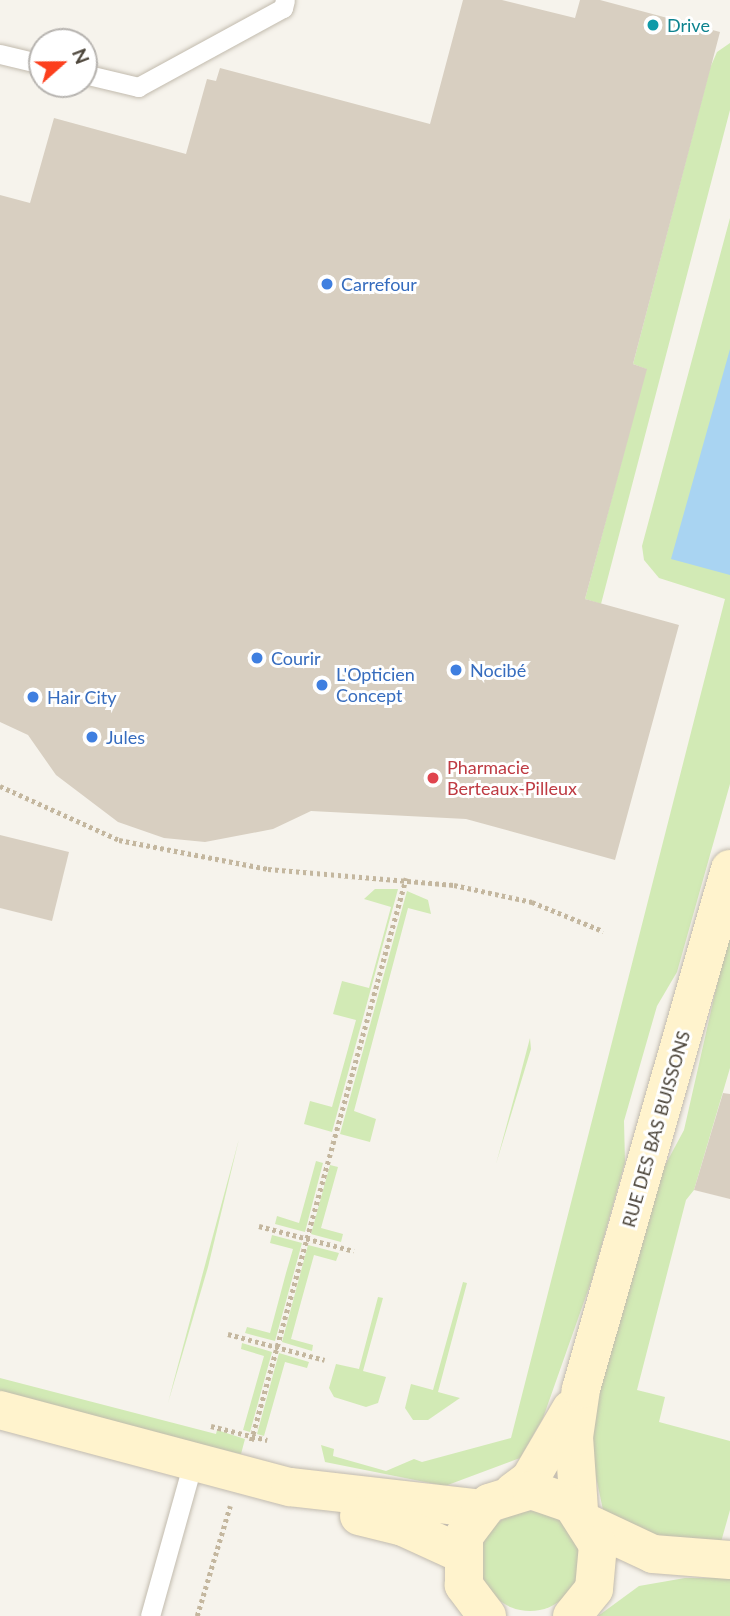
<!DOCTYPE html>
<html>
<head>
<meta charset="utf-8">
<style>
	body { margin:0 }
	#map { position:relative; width:730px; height:1616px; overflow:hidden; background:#f6f3ec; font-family:Lato,sans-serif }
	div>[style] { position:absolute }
	.green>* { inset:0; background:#d2eab5 }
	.round { border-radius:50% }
	.water>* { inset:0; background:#a9d4f2 }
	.building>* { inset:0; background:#d8cfc1 }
	.path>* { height:4.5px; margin-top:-2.25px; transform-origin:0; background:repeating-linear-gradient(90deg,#c4b79f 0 3.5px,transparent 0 7px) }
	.roads { filter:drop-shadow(0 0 2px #c2bbae) drop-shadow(0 0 2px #c2bbae) }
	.lane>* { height:19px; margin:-9.5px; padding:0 9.5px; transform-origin:9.5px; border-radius:9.5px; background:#fff }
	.secondary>* { height:38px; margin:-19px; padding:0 19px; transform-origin:19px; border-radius:19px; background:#fff3cd }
	.dots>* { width:19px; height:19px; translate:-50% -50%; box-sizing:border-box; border:4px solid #fff; border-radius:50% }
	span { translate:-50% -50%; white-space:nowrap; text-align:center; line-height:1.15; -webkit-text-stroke:6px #fff; paint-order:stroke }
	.culture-label { font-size:18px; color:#0d838f }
	.left { translate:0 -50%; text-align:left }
	.shop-label { font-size:18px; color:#366cbe }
	.health-label { font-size:18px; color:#be3a42 }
	.street-label { font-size:18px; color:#4b4439 }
	.north { position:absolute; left:28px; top:28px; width:70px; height:70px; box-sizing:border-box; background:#fff; border:2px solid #b7b4b0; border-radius:50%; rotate:69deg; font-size:19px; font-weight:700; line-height:28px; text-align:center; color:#4b4439 }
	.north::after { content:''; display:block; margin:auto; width:24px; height:32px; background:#fc3f1d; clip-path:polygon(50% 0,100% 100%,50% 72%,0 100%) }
</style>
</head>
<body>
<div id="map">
	<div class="green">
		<div style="clip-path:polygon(730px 43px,730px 110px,601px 604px,585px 599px,646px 369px,633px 364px,710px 68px,717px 52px)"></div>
		<div style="clip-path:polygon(730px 218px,730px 784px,677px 972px,657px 1006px,624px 1121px,625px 1162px,592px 1279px,543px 1418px,520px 1458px,445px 1486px,325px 1462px,321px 1445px,334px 1449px,333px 1456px,386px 1471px,414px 1459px,422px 1462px,511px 1438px,725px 599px,659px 578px,644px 560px,642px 546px)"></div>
		<div style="clip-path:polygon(375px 889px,398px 889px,332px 1132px,304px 1124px,310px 1101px,332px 1107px,356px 1020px,333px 1014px,342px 981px,369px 988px,391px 907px,364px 899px)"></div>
		<div style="clip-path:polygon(407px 891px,428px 900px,431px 914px,408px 908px,354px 1111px,376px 1119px,370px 1142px,340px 1134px)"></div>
		<div style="clip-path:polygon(730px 927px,730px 1068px,694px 1190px,686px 1200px,637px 1390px,665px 1397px,659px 1422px,730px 1441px,730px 1510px,721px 1542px,661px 1541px,603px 1510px,587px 1434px,662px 1171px,684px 1130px)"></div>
		<div style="clip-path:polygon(530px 1038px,531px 1049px,496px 1164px,520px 1076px)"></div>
		<div style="clip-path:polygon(239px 1139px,208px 1267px,168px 1403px,174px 1380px)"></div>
		<div style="clip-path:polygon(316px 1161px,323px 1163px,305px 1232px,275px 1224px,277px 1216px,299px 1223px)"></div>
		<div style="clip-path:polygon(330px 1165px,338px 1167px,321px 1228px,343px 1234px,341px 1242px,311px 1234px)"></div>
		<div style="clip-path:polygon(272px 1235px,302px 1243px,275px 1341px,245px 1333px,247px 1327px,270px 1333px,286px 1273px,293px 1249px,270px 1243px)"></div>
		<div style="clip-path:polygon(308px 1245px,339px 1253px,336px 1261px,314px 1255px,301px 1302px,291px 1339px,313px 1345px,312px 1351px,282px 1342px)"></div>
		<div style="clip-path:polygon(463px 1282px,467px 1283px,438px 1392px,460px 1398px,428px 1420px,413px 1420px,405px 1408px,411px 1384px,433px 1390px)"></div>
		<div style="clip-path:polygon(378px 1297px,383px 1298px,363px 1371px,386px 1377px,378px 1403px,366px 1407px,334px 1397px,329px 1388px,336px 1364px,359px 1369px)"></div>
		<div style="clip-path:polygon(242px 1343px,272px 1352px,250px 1432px,243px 1430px,264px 1356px,241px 1349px)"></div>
		<div style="clip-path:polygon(279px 1353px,309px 1362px,307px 1368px,285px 1362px,264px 1436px,257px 1434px)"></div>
		<div style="clip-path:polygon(0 1378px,216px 1434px,217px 1430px,245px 1439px,241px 1454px,0 1397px)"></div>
		<div class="round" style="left:480px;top:1511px;width:100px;height:100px"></div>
		<div style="clip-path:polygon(685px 1578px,730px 1578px,730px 1616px,598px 1616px,639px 1586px)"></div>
	</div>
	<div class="water">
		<div style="clip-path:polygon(730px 349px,730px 575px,671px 559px)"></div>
	</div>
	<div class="building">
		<div style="clip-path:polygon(463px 0,502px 0,575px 18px,580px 0,600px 0,720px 32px,633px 364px,647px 369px,585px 599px,679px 625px,615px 860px,466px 819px,311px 811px,273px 829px,205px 842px,164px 838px,118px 822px,56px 775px,28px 735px,0 722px,0 195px,30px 203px,54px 118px,186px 154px,207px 79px,216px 81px,220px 68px,430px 124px)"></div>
		<div style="clip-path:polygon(0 835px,69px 852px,52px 921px,0 908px)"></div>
		<div style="clip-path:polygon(723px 1093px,730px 1094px,730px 1199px,694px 1190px)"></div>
	</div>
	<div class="path">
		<div style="left:0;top:786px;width:131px;rotate:24.4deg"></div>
		<div style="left:119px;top:840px;width:152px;rotate:11deg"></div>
		<div style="left:268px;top:869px;width:187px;rotate:4.9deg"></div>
		<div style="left:454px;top:885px;width:80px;rotate:12.3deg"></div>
		<div style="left:532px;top:902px;width:77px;rotate:22.2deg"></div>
		<div style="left:259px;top:1226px;width:98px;rotate:14.7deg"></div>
		<div style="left:228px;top:1334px;width:100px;rotate:15deg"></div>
		<div style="left:211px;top:1426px;width:58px;rotate:14deg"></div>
		<div style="left:251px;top:1441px;width:584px;rotate:-74.61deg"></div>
		<div style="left:197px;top:1616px;width:115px;rotate:-73.3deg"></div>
	</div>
	<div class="roads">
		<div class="lane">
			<div style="left:0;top:54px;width:43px;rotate:13.4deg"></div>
			<div style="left:84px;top:74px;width:56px;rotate:13.5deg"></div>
			<div style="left:138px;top:87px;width:165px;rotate:-28.6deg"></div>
			<div style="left:283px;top:8px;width:8px;rotate:-76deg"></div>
			<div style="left:150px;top:1616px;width:160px;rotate:-74.4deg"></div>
		</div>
		<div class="secondary">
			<div style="left:0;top:1410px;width:300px;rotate:14.9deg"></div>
			<div style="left:290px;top:1487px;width:193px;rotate:6.5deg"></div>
			<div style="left:513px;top:1492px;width:21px;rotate:-37deg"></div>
			<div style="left:530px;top:1479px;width:81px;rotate:-59.6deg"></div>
			<div style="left:579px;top:1510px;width:73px;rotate:-93.9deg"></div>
			<div style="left:574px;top:1437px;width:49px;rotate:-81.7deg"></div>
			<div style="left:581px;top:1389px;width:541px;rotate:-74.01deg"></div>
			<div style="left:359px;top:1516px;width:45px;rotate:14deg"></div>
			<div style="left:403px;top:1527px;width:63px;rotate:24.5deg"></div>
			<div style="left:589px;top:1524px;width:71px;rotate:25.1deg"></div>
			<div style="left:653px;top:1554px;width:77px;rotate:4.5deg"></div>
			<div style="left:487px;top:1616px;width:39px;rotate:-127deg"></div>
			<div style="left:464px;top:1585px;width:49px;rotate:-90deg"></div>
			<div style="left:464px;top:1536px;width:41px;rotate:-52.9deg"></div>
			<div style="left:489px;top:1503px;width:44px;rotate:-17.2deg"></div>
			<div style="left:531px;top:1490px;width:43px;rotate:18.9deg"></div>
			<div style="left:572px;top:1504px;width:49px;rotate:57.6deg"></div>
			<div style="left:598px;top:1545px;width:44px;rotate:95.2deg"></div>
			<div style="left:594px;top:1589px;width:35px;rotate:129deg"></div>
		</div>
	</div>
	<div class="dots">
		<div style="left:653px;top:25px;background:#0f9aa8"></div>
		<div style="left:327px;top:284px;background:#3f7fe0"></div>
		<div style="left:257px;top:658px;background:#3f7fe0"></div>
		<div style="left:456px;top:670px;background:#3f7fe0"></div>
		<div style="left:322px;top:685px;background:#3f7fe0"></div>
		<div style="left:33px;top:697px;background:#3f7fe0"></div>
		<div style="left:92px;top:737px;background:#3f7fe0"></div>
		<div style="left:433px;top:778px;background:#e0444e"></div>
	</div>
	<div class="culture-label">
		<span class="left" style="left:667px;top:25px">Drive</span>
	</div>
	<div class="shop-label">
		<span class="left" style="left:341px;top:284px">Carrefour</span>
		<span class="left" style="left:271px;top:658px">Courir</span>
		<span class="left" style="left:470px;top:670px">Nocibé</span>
		<span class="left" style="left:336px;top:685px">L'Opticien<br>Concept</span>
		<span class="left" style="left:47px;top:697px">Hair City</span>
		<span class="left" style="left:106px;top:737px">Jules</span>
	</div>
	<div class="health-label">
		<span class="left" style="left:447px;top:778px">Pharmacie<br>Berteaux-Pilleux</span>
	</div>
	<div class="street-label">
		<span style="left:656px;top:1129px;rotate:-74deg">RUE DES BAS BUISSONS</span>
	</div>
	<div class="north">N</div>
</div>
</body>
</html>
